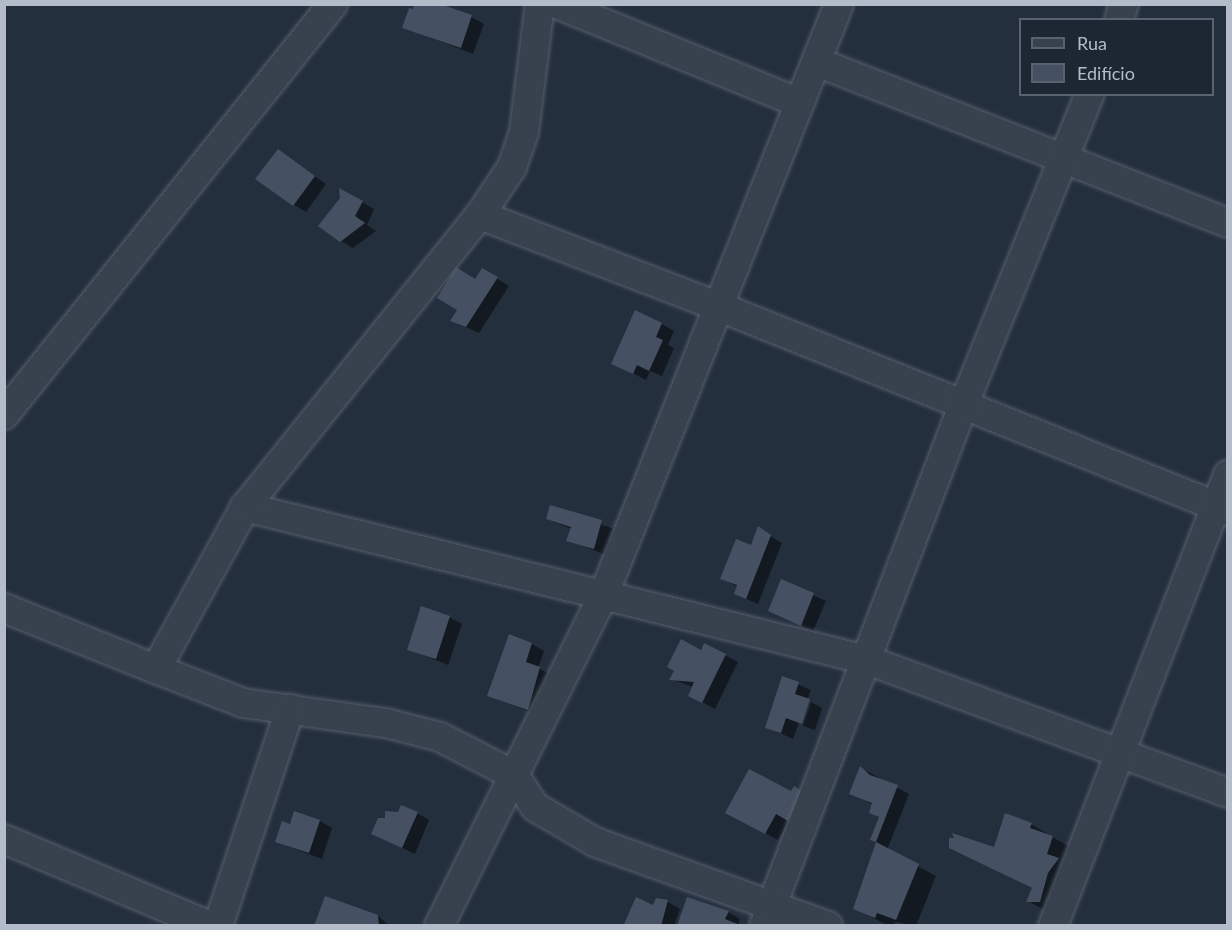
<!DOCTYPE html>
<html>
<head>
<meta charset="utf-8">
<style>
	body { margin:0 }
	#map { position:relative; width:1232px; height:930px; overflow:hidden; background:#242f3e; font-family:Lato,sans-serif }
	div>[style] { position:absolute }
	.shadow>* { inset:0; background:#0007 }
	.building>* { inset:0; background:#455162 }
	.roads { filter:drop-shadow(0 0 2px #565f6c) drop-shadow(0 0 2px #565f6c) }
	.minor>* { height:28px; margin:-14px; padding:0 14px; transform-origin:14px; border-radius:14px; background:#38414e }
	span { translate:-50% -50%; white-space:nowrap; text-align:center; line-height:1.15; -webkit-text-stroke:5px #1d2633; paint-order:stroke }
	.frame { position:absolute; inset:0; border:6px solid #b4bcc9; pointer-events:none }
	.legend { position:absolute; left:1019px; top:18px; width:195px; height:78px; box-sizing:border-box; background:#1d2633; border:2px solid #59626f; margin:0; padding:8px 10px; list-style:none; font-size:18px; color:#b4bcc9 }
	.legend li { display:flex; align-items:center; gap:12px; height:30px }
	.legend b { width:30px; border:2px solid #59626f }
</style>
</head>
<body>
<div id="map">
	<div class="shadow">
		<div style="clip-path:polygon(415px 4px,471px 17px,484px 24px,473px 54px,404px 27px)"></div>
		<div style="clip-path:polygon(278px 151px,326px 184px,306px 212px,294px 205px)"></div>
		<div style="clip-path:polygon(341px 190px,374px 209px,367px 225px,376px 231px,353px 248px,341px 241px)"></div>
		<div style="clip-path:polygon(483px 270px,509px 286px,479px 333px,452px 321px)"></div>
		<div style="clip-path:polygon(662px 324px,674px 331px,668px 345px,674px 348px,662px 376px,650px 371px,646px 380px,613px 363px)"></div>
		<div style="clip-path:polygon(551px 506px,614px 529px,606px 555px,568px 540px,572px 529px,547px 519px)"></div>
		<div style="clip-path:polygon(770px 536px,782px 543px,758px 604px,735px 594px,738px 587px,722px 578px)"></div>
		<div style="clip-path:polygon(782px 581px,826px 601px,813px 631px,769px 611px)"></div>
		<div style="clip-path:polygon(449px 617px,462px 624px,448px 665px,409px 649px)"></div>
		<div style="clip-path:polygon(532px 644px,544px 651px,538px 668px,552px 675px,541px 716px,488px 695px)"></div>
		<div style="clip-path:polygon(705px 645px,738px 662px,715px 709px,702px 702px,693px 687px,671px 679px)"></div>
		<div style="clip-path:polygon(783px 678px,811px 690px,793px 739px,767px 727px)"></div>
		<div style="clip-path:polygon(811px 702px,822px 708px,815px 730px,803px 726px)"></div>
		<div style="clip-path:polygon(861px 768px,909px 794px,887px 850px,936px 876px,916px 926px,896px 922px,889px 926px,854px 908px,877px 842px,872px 839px,880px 818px,871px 813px,874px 805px,851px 793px)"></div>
		<div style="clip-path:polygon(792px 793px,800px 826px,789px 820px,778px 840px,739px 819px)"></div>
		<div style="clip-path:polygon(417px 813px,429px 820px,415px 854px,373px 834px)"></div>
		<div style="clip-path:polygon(320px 821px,332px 828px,322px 859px,277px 842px,291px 825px)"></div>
		<div style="clip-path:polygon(1031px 824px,1071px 848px,1046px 911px,1028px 901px,1033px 889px,951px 847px,995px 849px)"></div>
		<div style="clip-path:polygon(637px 899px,653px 907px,657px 899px,668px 902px,680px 909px,674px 926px,627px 926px)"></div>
		<div style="clip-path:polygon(728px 912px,740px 919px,738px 925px,679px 926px)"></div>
		<div style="clip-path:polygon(378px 916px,390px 926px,315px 926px)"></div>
	</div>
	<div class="building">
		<div style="clip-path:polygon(414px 4px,440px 4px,472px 15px,461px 48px,402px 28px,409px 8px,413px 9px)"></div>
		<div style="clip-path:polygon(278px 149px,315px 176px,293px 206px,255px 179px)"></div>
		<div style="clip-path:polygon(339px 188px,363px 201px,355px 216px,365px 223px,340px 242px,318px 226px,340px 198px)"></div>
		<div style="clip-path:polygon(456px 267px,475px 279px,482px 268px,498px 277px,466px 327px,450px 321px,457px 310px,437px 298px)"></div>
		<div style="clip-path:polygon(635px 310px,662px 323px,656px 337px,663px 340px,649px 371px,637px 365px,633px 374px,611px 364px)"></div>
		<div style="clip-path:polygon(550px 505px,602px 520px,594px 549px,566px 541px,571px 527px,546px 519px)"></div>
		<div style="clip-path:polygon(758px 526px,771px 535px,746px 599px,734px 594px,737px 585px,720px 579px,736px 539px,751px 545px)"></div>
		<div style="clip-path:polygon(781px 579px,814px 593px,801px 626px,768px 611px)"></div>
		<div style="clip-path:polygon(421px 606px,450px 616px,436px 659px,407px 650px)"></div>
		<div style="clip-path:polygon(509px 634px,532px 643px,526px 662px,540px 667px,528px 710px,487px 696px)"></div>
		<div style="clip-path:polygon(681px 639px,701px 650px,704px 643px,726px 654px,702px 703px,688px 696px,694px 682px,669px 680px,674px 671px,667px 667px)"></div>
		<div style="clip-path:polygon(782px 676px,799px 682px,795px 694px,810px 699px,802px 724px,786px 718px,781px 733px,765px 728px)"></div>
		<div style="clip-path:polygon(860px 766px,870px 775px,898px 785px,876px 842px,870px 840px,879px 817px,869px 813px,872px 803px,849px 794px)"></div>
		<div style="clip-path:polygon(749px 769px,791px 791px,794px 786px,803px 792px,788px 821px,776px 814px,765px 834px,725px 813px)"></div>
		<div style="clip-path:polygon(401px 805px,418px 812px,402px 848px,371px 834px,378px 818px,385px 818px,385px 811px,398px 812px)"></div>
		<div style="clip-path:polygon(294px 811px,320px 820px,309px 853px,275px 842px,282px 821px,290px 824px)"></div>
		<div style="clip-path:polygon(1005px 813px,1032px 823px,1030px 828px,1053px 836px,1047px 854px,1059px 858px,1048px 873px,1040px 902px,1026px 902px,1032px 888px,949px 848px,949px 838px,954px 838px,952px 833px,994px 847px)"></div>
		<div style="clip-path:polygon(876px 842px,919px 864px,896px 920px,877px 913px,875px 918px,853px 909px)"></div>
		<div style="clip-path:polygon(325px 896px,378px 915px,379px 926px,314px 926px)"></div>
		<div style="clip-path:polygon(636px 897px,653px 905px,656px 898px,668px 900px,661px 926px,624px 924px)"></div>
		<div style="clip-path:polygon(687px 897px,729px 911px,725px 919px,742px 926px,677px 926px)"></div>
	</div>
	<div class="roads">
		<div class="minor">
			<div style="left:557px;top:4px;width:262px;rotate:22.2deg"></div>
			<div style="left:1119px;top:20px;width:17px;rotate:-73deg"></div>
			<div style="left:817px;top:62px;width:441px;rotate:21.4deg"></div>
			<div style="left:480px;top:215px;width:257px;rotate:21deg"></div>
			<div style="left:720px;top:307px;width:547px;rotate:21.88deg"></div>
			<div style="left:4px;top:415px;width:526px;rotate:-51.32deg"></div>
			<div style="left:245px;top:507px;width:641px;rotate:13.82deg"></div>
			<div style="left:867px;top:660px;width:385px;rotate:20.2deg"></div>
			<div style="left:4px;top:608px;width:164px;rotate:21.9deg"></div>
			<div style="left:156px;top:669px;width:185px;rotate:-61.2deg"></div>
			<div style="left:245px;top:507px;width:375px;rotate:-51.2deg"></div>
			<div style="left:480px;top:215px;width:58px;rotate:-56.3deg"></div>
			<div style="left:512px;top:167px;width:37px;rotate:-71deg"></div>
			<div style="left:524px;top:132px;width:129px;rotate:-82.9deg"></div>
			<div style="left:156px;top:669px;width:93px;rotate:21.3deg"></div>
			<div style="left:243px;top:703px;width:144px;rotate:8deg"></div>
			<div style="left:386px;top:723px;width:56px;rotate:14.5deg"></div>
			<div style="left:440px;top:737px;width:83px;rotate:27.2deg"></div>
			<div style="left:514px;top:775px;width:169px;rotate:116.4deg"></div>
			<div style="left:4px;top:839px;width:224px;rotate:22.9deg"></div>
			<div style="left:218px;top:926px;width:229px;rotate:-71.6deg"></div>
			<div style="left:764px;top:926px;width:557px;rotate:-69.06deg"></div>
			<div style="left:963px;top:406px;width:337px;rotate:-67.9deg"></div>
			<div style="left:828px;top:926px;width:248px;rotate:-160.2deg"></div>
			<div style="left:595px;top:842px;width:69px;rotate:-149.7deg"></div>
			<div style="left:535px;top:807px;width:38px;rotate:-123deg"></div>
			<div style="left:514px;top:775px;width:202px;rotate:-63.6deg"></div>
			<div style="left:604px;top:594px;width:635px;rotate:-68.28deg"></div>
			<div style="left:1053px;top:926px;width:484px;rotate:-68.8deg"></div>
		</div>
	</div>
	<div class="frame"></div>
	<ul class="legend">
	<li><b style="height:8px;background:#38414e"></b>Rua</li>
	<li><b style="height:16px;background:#455162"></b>Edifício</li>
	</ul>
</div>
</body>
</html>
